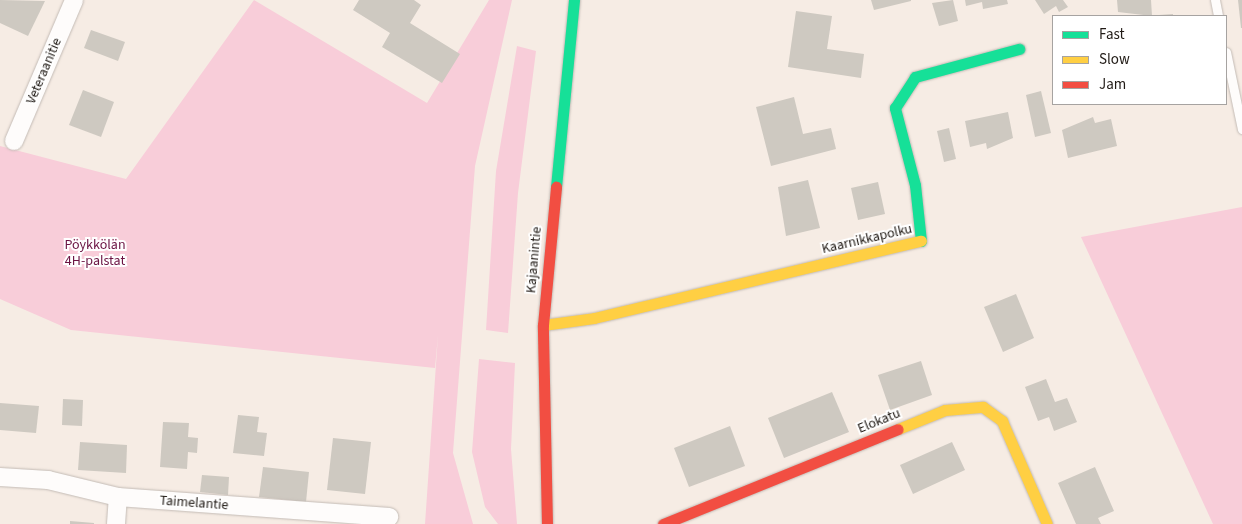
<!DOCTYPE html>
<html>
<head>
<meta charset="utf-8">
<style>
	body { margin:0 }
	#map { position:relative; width:1242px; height:524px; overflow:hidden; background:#f6ece4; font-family:"Source Sans 3",sans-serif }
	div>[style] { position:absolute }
	.green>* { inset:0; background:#f8cdd9 }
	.building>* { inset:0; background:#cec9c1 }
	.roads { filter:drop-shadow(0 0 1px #c3bbb5) drop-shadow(0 0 1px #c3bbb5) }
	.lane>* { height:9px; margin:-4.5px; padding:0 4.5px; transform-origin:4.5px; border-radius:4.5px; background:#fefcfb }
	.street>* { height:18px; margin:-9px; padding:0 9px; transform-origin:9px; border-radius:9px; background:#fefcfb }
	.fast>* { height:11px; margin:-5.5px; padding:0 5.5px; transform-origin:5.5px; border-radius:5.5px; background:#16e098 }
	.slow>* { height:11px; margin:-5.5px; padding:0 5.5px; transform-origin:5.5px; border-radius:5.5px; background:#ffcf43 }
	.jam>* { height:11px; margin:-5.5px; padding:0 5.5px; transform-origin:5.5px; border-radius:5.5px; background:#f24e42 }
	span { translate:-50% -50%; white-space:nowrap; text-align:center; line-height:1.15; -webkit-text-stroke:4px #fff; paint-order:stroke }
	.street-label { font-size:14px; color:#201a15 }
	.park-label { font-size:14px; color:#6b1443 }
	.legend { position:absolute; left:1052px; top:15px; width:175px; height:90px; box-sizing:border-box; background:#fff; border:1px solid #a6a3a1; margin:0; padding:6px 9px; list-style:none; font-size:15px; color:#201a15 }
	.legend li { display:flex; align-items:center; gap:10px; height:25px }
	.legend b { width:25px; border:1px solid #a6a3a1 }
</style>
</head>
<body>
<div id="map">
	<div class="green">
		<div style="clip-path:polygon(254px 0,427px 103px,489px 0,512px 0,475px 166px,453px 453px,473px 524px,425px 524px,438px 335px,435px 368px,71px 330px,0 299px,0 146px,126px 179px)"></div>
		<div style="clip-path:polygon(517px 46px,536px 51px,518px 193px,508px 333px,486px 330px,496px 171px)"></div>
		<div style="clip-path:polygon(1242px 207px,1242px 524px,1213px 524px,1081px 237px)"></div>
		<div style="clip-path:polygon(479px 359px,515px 363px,511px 449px,517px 524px,498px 524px,485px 507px,472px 452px)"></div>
	</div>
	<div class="building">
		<div style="clip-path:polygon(0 0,45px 1px,28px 36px,0 23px)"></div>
		<div style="clip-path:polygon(359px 0,414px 0,421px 5px,410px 23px,460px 54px,442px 83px,382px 47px,390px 33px,353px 10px)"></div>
		<div style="clip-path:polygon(871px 0,911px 0,911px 1px,874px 10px)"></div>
		<div style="clip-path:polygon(953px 0,958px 21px,939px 26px,932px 3px)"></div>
		<div style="clip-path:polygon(965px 0,1007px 0,1008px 4px,983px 9px,982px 2px,966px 6px)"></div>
		<div style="clip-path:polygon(1035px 0,1063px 0,1068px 7px,1059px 12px,1056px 6px,1044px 14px)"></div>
		<div style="clip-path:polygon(1117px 0,1151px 0,1152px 16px,1118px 12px)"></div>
		<div style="clip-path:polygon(1238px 0,1242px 0,1242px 28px,1241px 28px)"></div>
		<div style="clip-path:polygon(796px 11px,832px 16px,827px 49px,864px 54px,861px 78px,788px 67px)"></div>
		<div style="clip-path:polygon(1173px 14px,1173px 16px,1159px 16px,1159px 15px)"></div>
		<div style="clip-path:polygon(91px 30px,125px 42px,118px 61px,84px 48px)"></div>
		<div style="clip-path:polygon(83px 90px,114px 102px,101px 137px,69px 125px)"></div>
		<div style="clip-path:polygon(1041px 91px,1051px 133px,1035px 137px,1026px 95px)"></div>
		<div style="clip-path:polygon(794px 97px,803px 134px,831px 128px,836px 149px,771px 166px,756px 107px)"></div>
		<div style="clip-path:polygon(1008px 112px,1013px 138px,987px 149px,986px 143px,970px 147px,965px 121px)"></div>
		<div style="clip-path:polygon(1093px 117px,1095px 123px,1111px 119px,1117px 146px,1068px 158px,1062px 130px)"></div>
		<div style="clip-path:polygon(949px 128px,956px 159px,944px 162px,937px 131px)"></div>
		<div style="clip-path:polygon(808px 180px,820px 228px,786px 236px,778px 187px)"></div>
		<div style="clip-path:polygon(878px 182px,885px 214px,858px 220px,851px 188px)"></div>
		<div style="clip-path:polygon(1016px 294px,1034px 338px,1003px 352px,984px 307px)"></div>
		<div style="clip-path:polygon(921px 361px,932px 395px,890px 410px,878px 375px)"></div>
		<div style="clip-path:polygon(1046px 379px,1055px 402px,1067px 398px,1077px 422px,1054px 431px,1049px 417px,1038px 421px,1025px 387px)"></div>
		<div style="clip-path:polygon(832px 392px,849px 432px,784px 458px,768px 418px)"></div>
		<div style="clip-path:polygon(63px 399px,83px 400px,82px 426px,62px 425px)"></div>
		<div style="clip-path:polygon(0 403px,39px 406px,36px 433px,0 430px)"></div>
		<div style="clip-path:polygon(238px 415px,259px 417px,257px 432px,267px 433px,264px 456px,233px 453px)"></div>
		<div style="clip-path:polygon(163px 422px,189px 423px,188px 437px,198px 438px,197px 453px,188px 452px,187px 469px,160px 467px)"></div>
		<div style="clip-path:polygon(730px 426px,745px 466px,689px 487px,674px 448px)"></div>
		<div style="clip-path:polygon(333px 438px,371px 442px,365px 494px,327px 490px)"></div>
		<div style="clip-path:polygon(80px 442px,127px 445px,126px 473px,78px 470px)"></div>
		<div style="clip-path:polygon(952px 442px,965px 470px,913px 494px,900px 465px)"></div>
		<div style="clip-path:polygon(263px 467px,309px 472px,306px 502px,259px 497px)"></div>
		<div style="clip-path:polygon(1095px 467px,1114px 511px,1098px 518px,1101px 524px,1076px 524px,1058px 483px)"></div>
		<div style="clip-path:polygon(202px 475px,229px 477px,228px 495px,200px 492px)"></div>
		<div style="clip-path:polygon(70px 521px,94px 523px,94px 524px,70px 524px)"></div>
	</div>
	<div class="roads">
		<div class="lane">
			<div style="left:1215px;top:0;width:16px;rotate:79deg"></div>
			<div style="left:1226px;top:52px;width:79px;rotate:78.3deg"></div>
		</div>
		<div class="street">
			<div style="left:14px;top:141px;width:153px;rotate:-66.9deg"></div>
			<div style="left:0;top:477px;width:48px;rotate:3.6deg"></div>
			<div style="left:48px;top:480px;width:72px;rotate:13.7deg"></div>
			<div style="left:118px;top:497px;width:272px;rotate:4.2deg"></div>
			<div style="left:116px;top:524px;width:27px;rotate:-86deg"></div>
		</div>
		<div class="fast">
			<div style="left:556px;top:187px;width:188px;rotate:-84.5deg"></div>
			<div style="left:921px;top:241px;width:56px;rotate:-96.1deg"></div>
			<div style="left:915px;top:185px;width:80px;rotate:-104.6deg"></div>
			<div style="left:895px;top:108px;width:37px;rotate:-57deg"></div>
			<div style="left:915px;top:77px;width:108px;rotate:-15.1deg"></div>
		</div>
		<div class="slow">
			<div style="left:543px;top:325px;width:51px;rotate:-7.8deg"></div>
			<div style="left:594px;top:318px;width:336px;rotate:-13.3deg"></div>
			<div style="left:898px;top:429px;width:51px;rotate:-22deg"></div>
			<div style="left:945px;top:410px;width:38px;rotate:-5deg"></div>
			<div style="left:983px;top:407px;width:24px;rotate:36deg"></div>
			<div style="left:1002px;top:421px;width:112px;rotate:66.4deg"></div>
		</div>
		<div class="jam">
			<div style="left:547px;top:524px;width:199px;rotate:-91.2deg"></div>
			<div style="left:543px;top:325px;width:139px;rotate:-84.6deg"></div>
			<div style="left:663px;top:524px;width:253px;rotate:-22deg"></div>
		</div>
	</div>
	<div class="street-label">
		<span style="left:44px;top:71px;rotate:-67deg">Veteraanitie</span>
		<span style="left:867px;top:239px;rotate:-13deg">Kaarnikkapolku</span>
		<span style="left:534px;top:260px;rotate:-85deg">Kajaanintie</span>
		<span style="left:879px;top:421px;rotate:-22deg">Elokatu</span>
		<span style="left:194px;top:503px;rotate:4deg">Taimelantie</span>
	</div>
	<div class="park-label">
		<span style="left:95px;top:253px">Pöykkölän<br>4H-palstat</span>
	</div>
	<ul class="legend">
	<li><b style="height:6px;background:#16e098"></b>Fast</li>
	<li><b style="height:6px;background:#ffcf43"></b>Slow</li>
	<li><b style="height:6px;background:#f24e42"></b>Jam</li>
	</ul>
</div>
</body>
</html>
